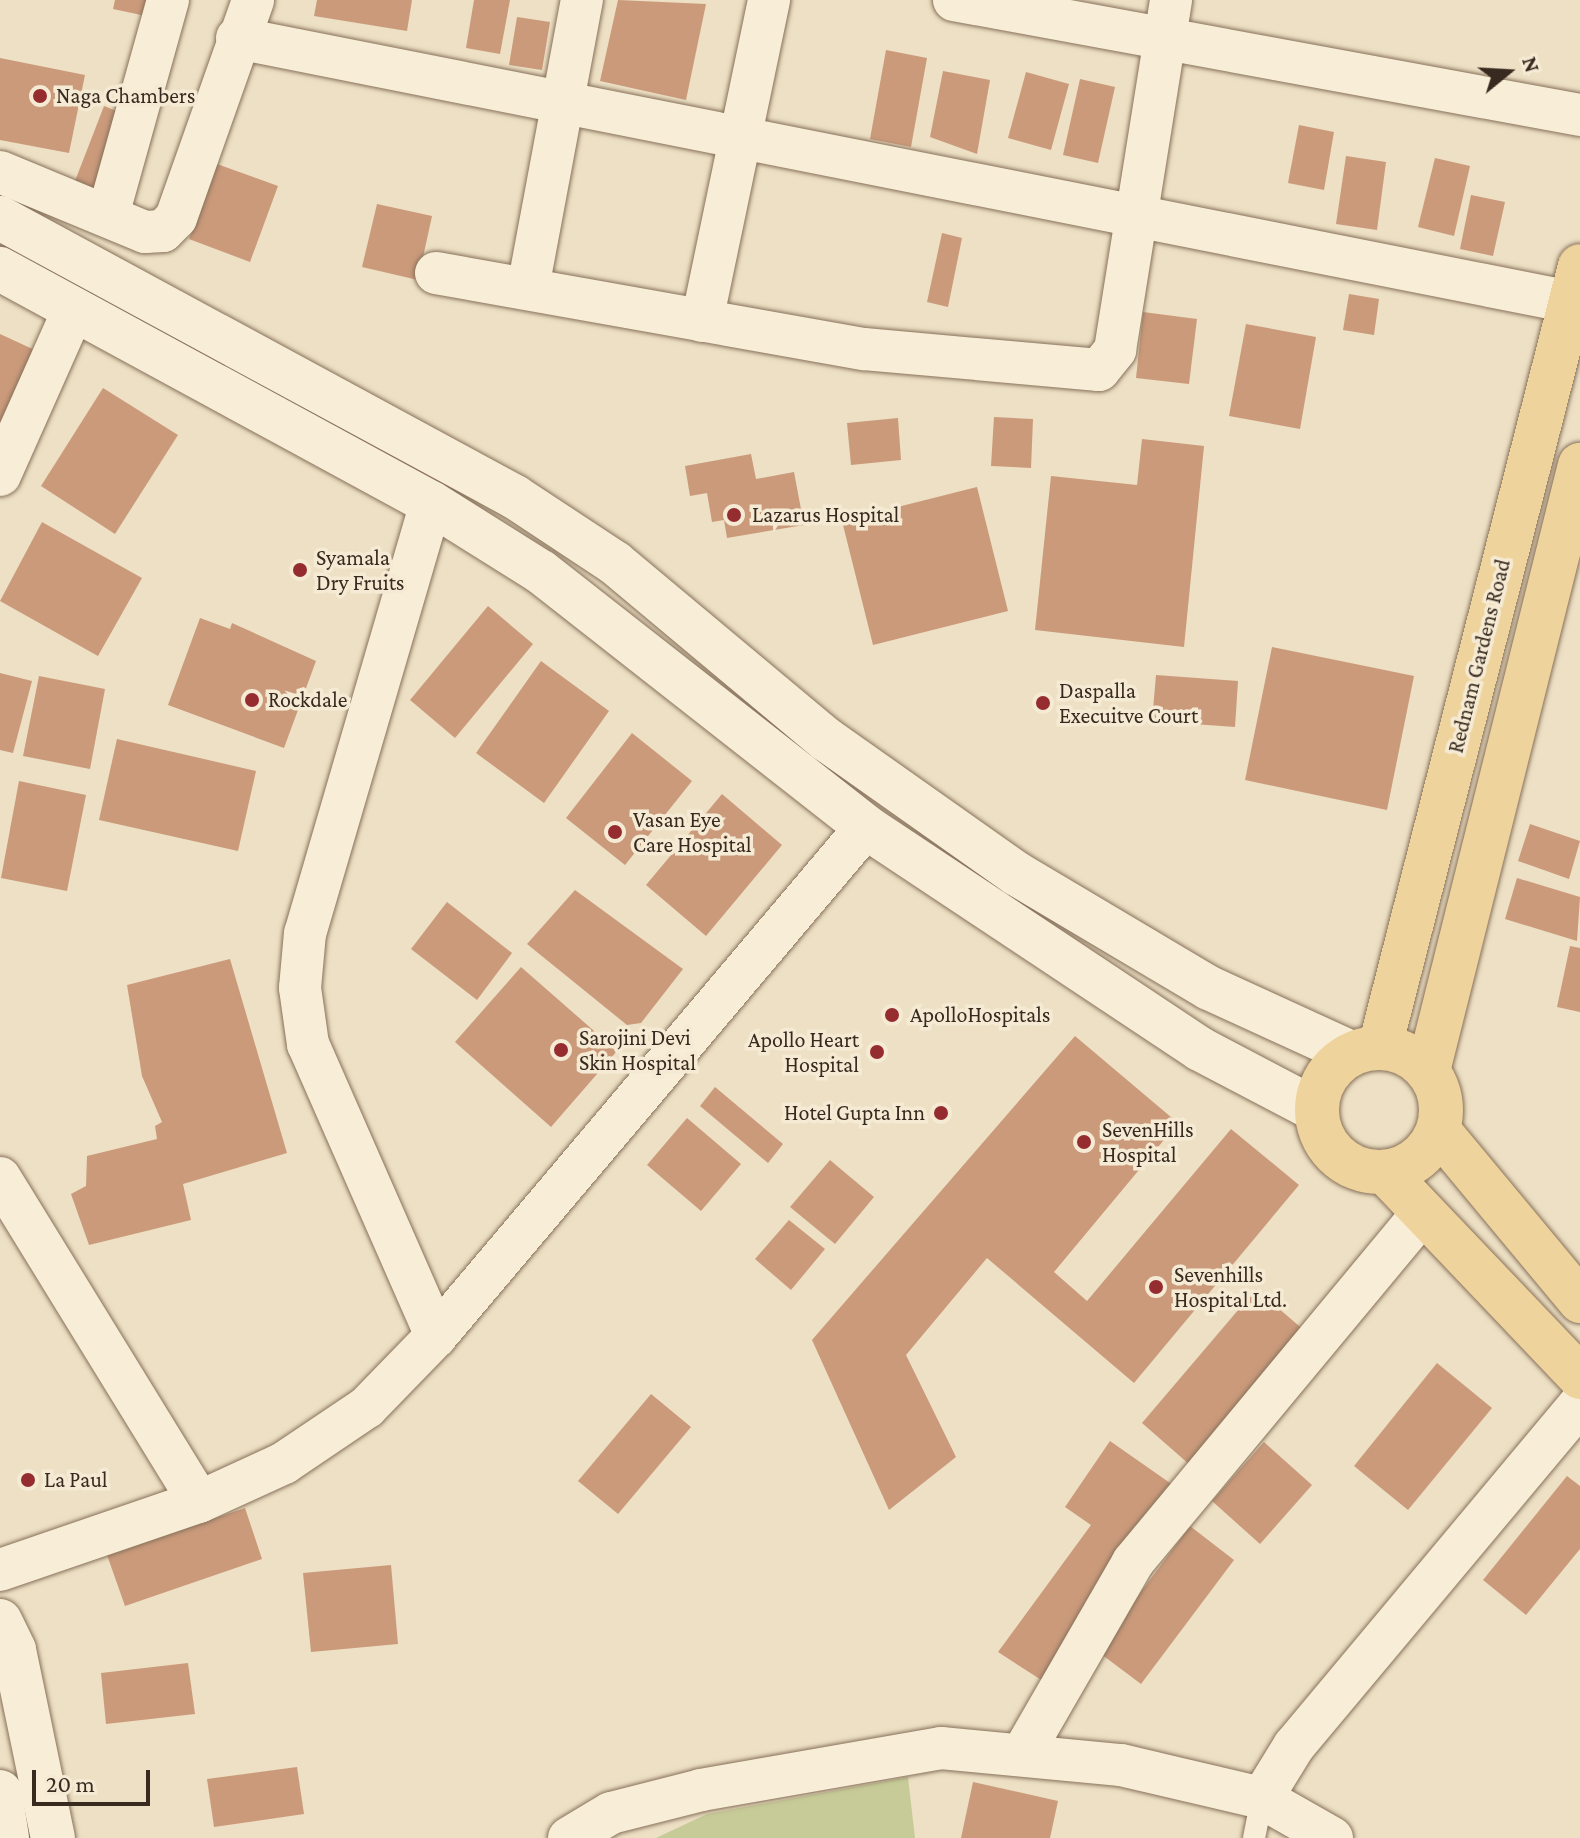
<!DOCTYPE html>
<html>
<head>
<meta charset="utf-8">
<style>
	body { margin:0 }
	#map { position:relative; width:1580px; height:1838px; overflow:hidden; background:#ede0c4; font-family:"Crimson Pro",serif }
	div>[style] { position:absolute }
	.green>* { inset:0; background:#c7cb98 }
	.building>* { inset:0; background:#ca9a7b }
	.roads { filter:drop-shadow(0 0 2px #87715b) drop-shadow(0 0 2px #87715b) }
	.lane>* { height:22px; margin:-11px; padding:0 11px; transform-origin:11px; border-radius:11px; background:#f8edd7 }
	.street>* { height:42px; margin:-21px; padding:0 21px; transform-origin:21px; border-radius:21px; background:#f8edd7 }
	.secondary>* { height:44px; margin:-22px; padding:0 22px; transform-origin:22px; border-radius:22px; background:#f8edd7 }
	.primary>* { height:44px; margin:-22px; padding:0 22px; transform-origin:22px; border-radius:22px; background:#efd39d }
	.primary>.ring { margin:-22px; padding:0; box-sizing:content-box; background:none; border:44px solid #efd39d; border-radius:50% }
	.dots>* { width:22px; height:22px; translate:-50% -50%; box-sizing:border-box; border:4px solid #f5ead3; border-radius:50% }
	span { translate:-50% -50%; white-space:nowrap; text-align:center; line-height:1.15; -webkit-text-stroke:7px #f5ead3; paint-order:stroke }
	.poi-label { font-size:22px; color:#382a1f }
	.left { translate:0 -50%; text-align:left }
	.right { translate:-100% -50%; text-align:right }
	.street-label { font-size:22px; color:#382a1f }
	.north { position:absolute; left:1468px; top:32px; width:80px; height:80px; -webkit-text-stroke:6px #f5ead3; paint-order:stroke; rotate:72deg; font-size:22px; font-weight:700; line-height:32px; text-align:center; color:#382a1f }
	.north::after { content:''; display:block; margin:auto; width:28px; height:36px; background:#382a1f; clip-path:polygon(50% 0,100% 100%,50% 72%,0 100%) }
	.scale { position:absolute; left:32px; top:1770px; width:118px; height:36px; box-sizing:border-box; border:4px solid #382a1f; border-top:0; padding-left:10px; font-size:24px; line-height:28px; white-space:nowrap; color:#382a1f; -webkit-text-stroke:6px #f5ead3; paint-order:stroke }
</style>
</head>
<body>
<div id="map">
	<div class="green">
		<div style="clip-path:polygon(908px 1777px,915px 1838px,656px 1838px,707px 1814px)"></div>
	</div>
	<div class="building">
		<div style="clip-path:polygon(115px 0,149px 0,146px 16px,113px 9px)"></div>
		<div style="clip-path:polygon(317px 0,412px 0,407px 31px,314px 16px)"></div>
		<div style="clip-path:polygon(474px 0,510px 0,500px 54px,466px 48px)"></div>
		<div style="clip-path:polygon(618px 0,706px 4px,686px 100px,600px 81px)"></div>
		<div style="clip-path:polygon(517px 17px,550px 22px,542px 70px,509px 65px)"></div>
		<div style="clip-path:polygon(886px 50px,927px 58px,911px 147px,870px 139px)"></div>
		<div style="clip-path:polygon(0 58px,85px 75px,69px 153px,0 140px)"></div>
		<div style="clip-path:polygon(943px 71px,990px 80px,977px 154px,930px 137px)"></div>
		<div style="clip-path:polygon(1026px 72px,1069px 84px,1051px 150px,1008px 138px)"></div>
		<div style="clip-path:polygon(1080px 79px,1115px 87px,1098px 163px,1063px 155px)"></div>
		<div style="clip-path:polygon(104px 106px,124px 114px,95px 189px,75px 181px)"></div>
		<div style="clip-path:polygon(1299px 125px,1334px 132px,1324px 190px,1288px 183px)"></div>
		<div style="clip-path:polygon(1346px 156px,1386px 162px,1377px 230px,1336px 224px)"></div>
		<div style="clip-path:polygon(1435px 158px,1470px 166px,1454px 236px,1418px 227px)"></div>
		<div style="clip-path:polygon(217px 164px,278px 186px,250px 262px,189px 239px)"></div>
		<div style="clip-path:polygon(1471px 195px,1505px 202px,1493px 256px,1460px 249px)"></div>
		<div style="clip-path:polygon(377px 204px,432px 216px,418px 280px,362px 267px)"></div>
		<div style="clip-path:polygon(942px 233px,962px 238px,948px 307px,927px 302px)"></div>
		<div style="clip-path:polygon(1349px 294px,1379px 299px,1374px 335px,1343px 330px)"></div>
		<div style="clip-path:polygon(1143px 312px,1197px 319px,1189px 384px,1136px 378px)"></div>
		<div style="clip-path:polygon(1246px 324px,1316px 337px,1300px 429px,1229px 416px)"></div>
		<div style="clip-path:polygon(0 334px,39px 352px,0 430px)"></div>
		<div style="clip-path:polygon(103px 388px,178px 435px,115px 534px,41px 486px)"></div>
		<div style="clip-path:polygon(994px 417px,1033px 419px,1031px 468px,991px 466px)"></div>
		<div style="clip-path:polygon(898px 418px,901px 460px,851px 465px,847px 423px)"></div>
		<div style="clip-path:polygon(1142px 439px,1204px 446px,1184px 647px,1035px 630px,1051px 476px,1137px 485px)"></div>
		<div style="clip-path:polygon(751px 454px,756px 479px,794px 472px,804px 525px,727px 538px,724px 520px,712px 522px,707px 493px,690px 496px,685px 466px)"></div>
		<div style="clip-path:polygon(977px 487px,1008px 611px,873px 645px,842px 521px)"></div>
		<div style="clip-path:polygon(42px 522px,142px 578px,98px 656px,0 601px)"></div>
		<div style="clip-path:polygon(488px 606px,533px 644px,455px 738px,410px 700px)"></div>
		<div style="clip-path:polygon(200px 618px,230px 629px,232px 623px,316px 661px,284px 748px,168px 705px)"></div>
		<div style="clip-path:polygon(1272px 647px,1414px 676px,1387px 810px,1245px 780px)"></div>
		<div style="clip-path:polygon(541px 661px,609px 711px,544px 803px,476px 753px)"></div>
		<div style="clip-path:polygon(0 673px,32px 681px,13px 753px,0 750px)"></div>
		<div style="clip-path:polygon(1156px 675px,1238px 681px,1235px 727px,1152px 721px)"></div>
		<div style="clip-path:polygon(39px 676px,105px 689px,90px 769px,23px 756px)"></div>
		<div style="clip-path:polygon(632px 733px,692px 781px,625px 865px,566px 818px)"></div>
		<div style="clip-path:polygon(117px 739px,256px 771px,238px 851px,99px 820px)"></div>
		<div style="clip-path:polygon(19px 781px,86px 795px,67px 891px,1px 878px)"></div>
		<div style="clip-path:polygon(722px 794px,782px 845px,706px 936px,646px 885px)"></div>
		<div style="clip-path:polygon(1530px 824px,1580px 841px,1569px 879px,1518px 861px)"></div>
		<div style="clip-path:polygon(1517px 878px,1580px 897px,1577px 941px,1505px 919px)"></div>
		<div style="clip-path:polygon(575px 890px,683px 969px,641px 1023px,627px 1025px,527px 944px)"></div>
		<div style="clip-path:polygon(447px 902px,512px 953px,477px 1000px,411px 949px)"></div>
		<div style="clip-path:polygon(1570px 946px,1580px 948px,1580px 1012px,1557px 1007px)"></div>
		<div style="clip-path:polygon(230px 959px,287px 1153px,183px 1184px,191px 1220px,89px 1245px,71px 1194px,86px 1186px,87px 1156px,157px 1139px,155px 1126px,162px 1122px,142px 1076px,127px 985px)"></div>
		<div style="clip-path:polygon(521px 967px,617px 1051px,551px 1127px,455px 1042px)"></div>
		<div style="clip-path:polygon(1075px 1036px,1178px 1123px,1054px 1272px,1087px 1301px,1231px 1129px,1299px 1185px,1134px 1383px,987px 1258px,906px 1355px,956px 1457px,889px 1510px,812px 1340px)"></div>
		<div style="clip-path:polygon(715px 1087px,783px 1144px,768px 1163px,700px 1106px)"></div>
		<div style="clip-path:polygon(687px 1118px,741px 1164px,701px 1211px,647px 1165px)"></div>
		<div style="clip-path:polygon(830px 1160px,874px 1197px,835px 1244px,790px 1207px)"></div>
		<div style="clip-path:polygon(789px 1220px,825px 1249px,791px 1290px,755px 1259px)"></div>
		<div style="clip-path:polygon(1256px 1289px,1313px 1338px,1198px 1472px,1142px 1423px)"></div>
		<div style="clip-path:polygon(1437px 1363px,1492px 1408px,1408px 1510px,1354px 1466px)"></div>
		<div style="clip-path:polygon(651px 1394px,691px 1427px,618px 1514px,578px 1481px)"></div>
		<div style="clip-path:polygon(1110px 1441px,1180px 1490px,1046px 1683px,998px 1652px,1091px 1525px,1065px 1507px)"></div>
		<div style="clip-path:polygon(1264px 1442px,1312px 1485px,1260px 1544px,1212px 1501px)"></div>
		<div style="clip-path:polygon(1567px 1476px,1580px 1486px,1580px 1549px,1526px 1615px,1483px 1580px)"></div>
		<div style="clip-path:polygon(245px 1508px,262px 1559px,125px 1606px,107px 1555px)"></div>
		<div style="clip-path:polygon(1190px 1526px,1234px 1560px,1141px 1684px,1097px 1651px)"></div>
		<div style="clip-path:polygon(391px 1565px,398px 1644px,311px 1652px,303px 1573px)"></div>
		<div style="clip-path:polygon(188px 1663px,195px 1714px,106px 1724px,101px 1673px)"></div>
		<div style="clip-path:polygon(297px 1767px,304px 1814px,214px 1827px,207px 1779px)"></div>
		<div style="clip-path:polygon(973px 1782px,1058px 1801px,1050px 1838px,961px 1838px)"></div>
	</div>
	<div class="roads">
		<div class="lane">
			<div style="left:1254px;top:1838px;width:41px;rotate:-78.7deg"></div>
		</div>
		<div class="street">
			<div style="left:954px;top:0;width:636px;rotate:10.41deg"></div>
			<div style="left:237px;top:38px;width:1359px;rotate:11.2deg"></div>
			<div style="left:0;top:172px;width:157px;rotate:22.5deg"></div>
			<div style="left:145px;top:232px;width:18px;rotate:-3deg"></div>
			<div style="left:163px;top:231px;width:18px;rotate:-45deg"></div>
			<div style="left:176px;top:218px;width:231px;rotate:-70.5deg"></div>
			<div style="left:108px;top:215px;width:223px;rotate:-74.4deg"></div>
			<div style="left:436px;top:273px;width:435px;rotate:10.1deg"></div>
			<div style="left:864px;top:349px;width:236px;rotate:5.1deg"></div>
			<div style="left:1099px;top:370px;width:26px;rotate:-51deg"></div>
			<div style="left:1115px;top:350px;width:354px;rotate:-80.9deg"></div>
			<div style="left:528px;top:288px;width:293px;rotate:-79.4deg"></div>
			<div style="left:702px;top:321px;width:328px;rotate:-78.2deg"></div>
			<div style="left:0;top:475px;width:182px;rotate:-66deg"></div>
			<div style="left:431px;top:503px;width:448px;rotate:106.3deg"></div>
			<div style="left:305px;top:933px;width:55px;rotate:95.2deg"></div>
			<div style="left:300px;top:988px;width:57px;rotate:81.9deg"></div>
			<div style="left:308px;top:1044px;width:319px;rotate:66.3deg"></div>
			<div style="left:0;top:1178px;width:380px;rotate:58.4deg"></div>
			<div style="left:0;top:1570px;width:210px;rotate:-18.9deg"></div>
			<div style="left:199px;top:1502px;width:94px;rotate:-24.6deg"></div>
			<div style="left:284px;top:1463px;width:100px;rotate:-34deg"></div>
			<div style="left:367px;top:1407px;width:99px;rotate:-45.8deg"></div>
			<div style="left:436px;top:1336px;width:666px;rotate:-49.81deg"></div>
			<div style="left:1024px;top:1751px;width:218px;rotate:-60deg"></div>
			<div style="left:1133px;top:1562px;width:454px;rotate:-50.3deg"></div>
			<div style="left:569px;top:1838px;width:49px;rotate:-30.8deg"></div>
			<div style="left:611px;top:1813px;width:93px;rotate:-14.3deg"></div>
			<div style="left:701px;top:1790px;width:244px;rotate:-9.9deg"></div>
			<div style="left:941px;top:1748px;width:181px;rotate:5.4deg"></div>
			<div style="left:1121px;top:1765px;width:145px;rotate:13.2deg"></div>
			<div style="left:1332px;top:1838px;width:81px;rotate:-150.3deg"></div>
			<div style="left:1262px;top:1798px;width:61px;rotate:-58.4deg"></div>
			<div style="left:1294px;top:1746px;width:446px;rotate:-50.1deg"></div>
		</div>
		<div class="secondary">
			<div style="left:0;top:218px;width:586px;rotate:28.45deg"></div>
			<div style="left:515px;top:497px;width:120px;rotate:33.4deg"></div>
			<div style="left:615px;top:563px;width:276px;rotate:39.9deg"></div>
			<div style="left:827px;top:740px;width:232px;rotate:35.2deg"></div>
			<div style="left:1017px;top:874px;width:223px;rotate:30.7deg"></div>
			<div style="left:1209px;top:988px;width:156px;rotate:24.6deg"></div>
			<div style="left:0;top:269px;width:490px;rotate:28.5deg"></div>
			<div style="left:431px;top:503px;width:130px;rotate:32.1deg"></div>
			<div style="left:541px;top:572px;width:413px;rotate:38.1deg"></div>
			<div style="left:866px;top:827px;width:401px;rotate:33.6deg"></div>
			<div style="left:1200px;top:1049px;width:131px;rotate:27.7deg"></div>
			<div style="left:0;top:1621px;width:32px;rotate:64deg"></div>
			<div style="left:14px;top:1650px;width:192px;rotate:78.3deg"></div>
			<div style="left:0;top:1792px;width:47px;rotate:81.3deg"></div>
		</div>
		<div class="primary">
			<div style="left:1380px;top:1047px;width:806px;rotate:-75.64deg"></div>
			<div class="ring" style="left:1317px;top:1048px;width:80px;height:80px"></div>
			<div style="left:1428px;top:1071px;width:625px;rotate:-75.92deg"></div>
			<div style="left:1439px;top:1131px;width:221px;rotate:50.3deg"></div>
			<div style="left:1386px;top:1173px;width:282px;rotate:46.4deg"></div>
		</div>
	</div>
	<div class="dots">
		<div style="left:40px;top:96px;background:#952c30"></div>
		<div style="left:734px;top:515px;background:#952c30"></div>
		<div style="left:300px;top:570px;background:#952c30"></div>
		<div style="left:252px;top:700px;background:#952c30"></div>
		<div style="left:1043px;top:703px;background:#952c30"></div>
		<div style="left:615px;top:832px;background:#952c30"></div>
		<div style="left:892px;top:1015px;background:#952c30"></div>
		<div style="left:561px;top:1050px;background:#952c30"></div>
		<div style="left:877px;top:1052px;background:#952c30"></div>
		<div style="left:941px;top:1113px;background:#952c30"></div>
		<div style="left:1084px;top:1142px;background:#952c30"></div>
		<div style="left:1156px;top:1287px;background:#952c30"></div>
		<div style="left:28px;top:1480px;background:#952c30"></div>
	</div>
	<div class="poi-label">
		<span class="left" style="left:56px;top:96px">Naga Chambers</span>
		<span class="left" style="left:752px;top:515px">Lazarus Hospital</span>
		<span class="left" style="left:316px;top:570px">Syamala<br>Dry Fruits</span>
		<span class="left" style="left:1059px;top:703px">Daspalla<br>Execuitve Court</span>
		<span class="left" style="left:268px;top:700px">Rockdale</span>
		<span class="left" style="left:633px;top:832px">Vasan Eye<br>Care Hospital</span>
		<span class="left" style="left:910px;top:1015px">ApolloHospitals</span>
		<span class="left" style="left:579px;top:1050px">Sarojini Devi<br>Skin Hospital</span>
		<span class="right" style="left:859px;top:1052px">Apollo Heart<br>Hospital</span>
		<span class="right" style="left:925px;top:1113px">Hotel Gupta Inn</span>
		<span class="left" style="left:1102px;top:1142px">SevenHills<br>Hospital</span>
		<span class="left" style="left:1174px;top:1287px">Sevenhills<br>Hospital Ltd.</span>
		<span class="left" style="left:44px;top:1480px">La Paul</span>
	</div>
	<div class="street-label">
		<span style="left:1479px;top:656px;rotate:-76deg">Rednam Gardens Road</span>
	</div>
	<div class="north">N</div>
	<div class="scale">20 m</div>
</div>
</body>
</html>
